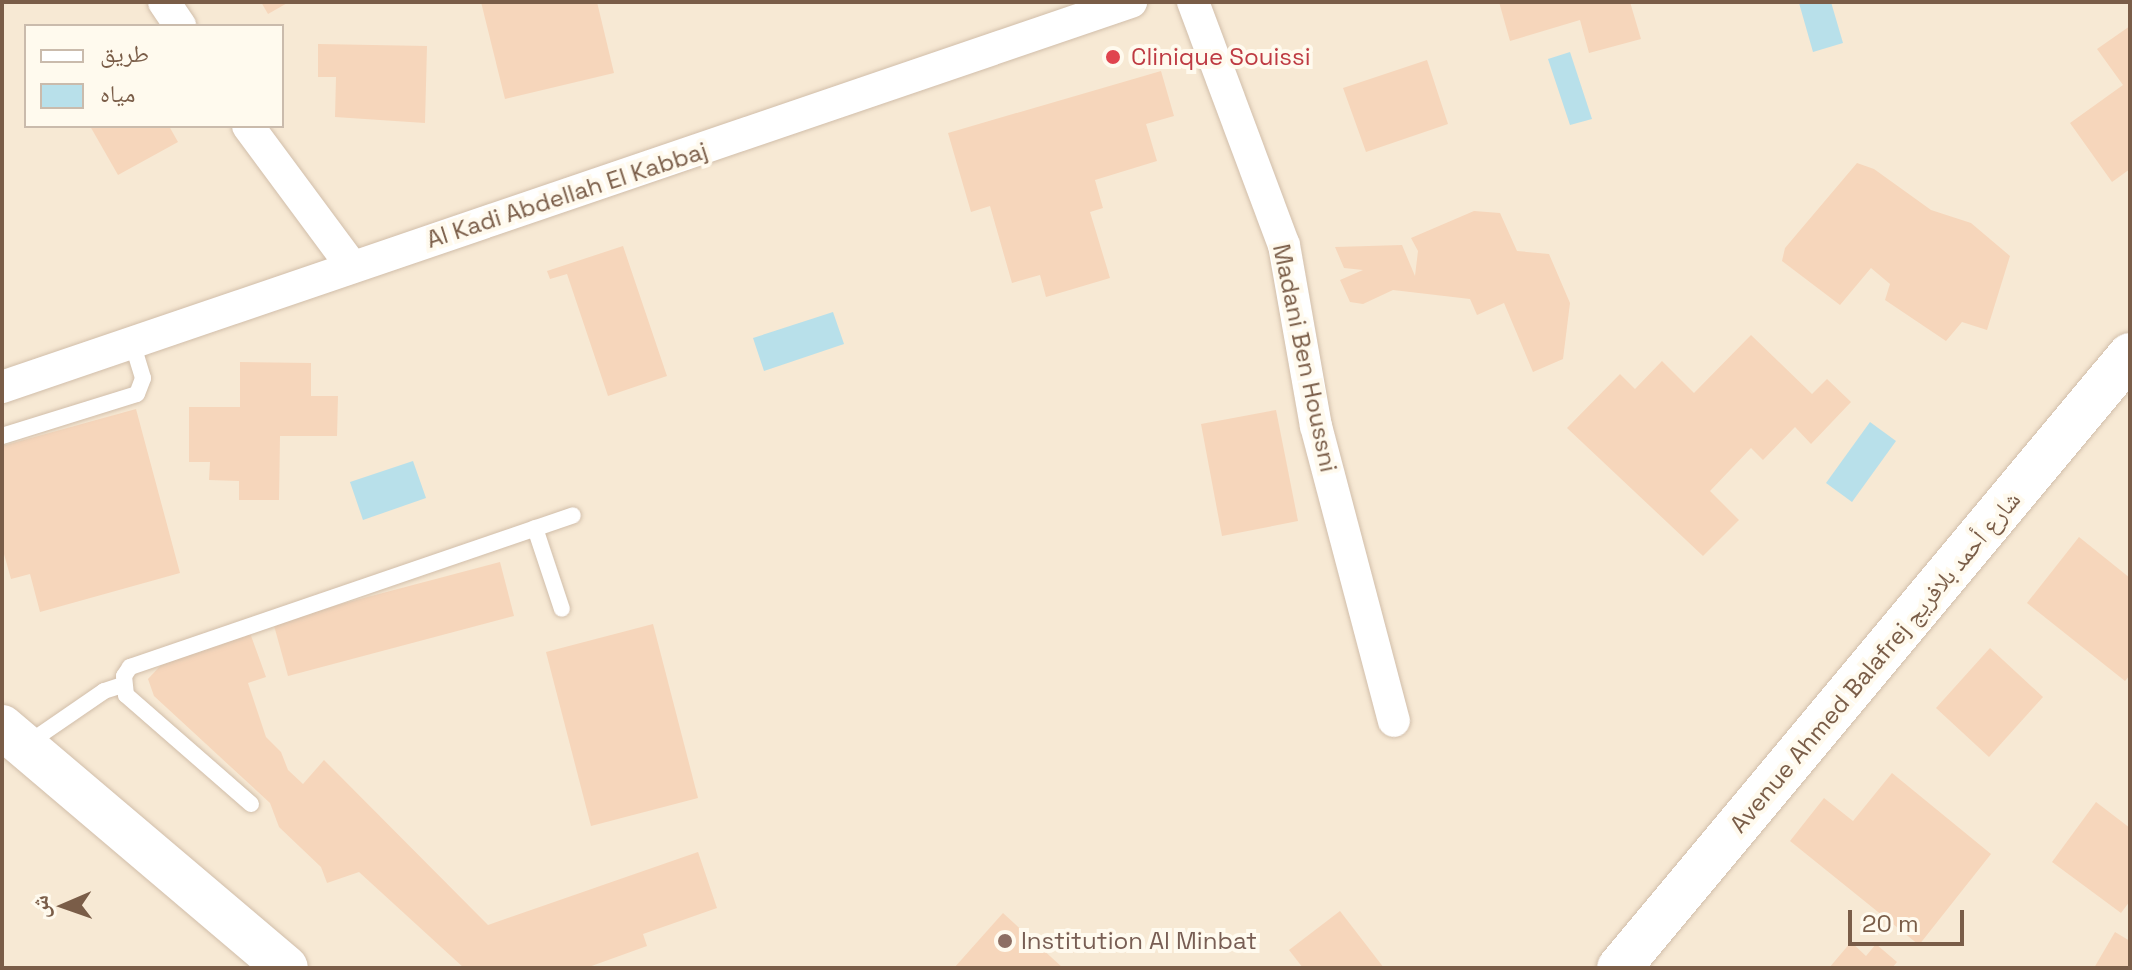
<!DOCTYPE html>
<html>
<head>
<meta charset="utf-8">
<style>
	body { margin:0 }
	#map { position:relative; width:2132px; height:970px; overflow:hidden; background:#fef6e6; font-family:"Space Grotesk","Noto Naskh Arabic",sans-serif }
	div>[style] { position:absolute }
	.residential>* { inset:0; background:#f7e9d4 }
	.water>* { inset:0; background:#b8e0ea }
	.building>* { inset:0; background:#f6d6bb }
	.roads { filter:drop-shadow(0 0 2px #d1beaa) drop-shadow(0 0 2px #d1beaa) }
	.lane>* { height:16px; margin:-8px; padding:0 8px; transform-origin:8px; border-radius:8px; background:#fff }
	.street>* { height:32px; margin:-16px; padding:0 16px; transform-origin:16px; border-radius:16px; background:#fff }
	.secondary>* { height:44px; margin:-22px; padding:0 22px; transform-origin:22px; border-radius:22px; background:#fff }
	.dots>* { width:22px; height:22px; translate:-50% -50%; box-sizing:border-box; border:4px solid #fffaee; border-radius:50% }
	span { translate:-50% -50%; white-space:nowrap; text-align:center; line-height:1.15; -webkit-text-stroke:8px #fffaee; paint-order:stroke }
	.health-label { font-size:24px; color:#be3a42 }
	.left { translate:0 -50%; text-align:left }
	.street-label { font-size:24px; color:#7a5d48 }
	.education-label { font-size:24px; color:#785e54 }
	.frame { position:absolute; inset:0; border:4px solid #7a5d48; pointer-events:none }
	.legend { position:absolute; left:24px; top:24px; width:260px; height:104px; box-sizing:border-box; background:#fffaee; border:2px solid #cabbac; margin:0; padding:10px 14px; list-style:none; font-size:24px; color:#7a5d48 }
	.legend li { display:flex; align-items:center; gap:16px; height:40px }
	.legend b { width:40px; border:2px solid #cabbac }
	.north { position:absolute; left:24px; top:866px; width:80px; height:80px; -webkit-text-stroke:6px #fffaee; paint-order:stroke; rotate:268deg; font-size:22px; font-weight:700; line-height:32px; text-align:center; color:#7a5d48 }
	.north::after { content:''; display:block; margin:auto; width:28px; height:36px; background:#7a5d48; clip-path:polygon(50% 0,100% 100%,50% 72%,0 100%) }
	.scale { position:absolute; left:1848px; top:910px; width:116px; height:36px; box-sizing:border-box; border:4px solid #7a5d48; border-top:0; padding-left:10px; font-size:24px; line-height:28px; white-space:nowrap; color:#7a5d48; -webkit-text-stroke:6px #fffaee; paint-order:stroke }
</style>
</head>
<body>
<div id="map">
	<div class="residential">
		<div style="clip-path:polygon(evenodd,2px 2px,2130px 2px,2130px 968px,2px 968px,2px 2px,26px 26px,282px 26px,282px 126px,26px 126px,26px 26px)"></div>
	</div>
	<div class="water">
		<div style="clip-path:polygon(1831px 2px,1843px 43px,1813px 52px,1799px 3px)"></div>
		<div style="clip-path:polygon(1570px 52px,1592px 119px,1570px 125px,1548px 59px)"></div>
		<div style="clip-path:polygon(833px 312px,844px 344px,764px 371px,753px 338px)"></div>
		<div style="clip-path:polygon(1870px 422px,1896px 441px,1852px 502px,1826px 483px)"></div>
		<div style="clip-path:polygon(413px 461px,426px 498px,363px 520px,350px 482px)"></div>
	</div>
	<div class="building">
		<div style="clip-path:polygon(261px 2px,289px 2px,268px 14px)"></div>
		<div style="clip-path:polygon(481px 2px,597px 2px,614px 73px,505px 99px)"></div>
		<div style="clip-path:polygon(1499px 2px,1630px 2px,1641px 39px,1589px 53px,1580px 20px,1510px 41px)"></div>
		<div style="clip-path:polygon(2130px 26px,2130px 169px,2112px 182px,2070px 123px,2123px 85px,2097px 49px)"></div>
		<div style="clip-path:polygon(318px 44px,427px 46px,425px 123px,335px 117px,336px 77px,318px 77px)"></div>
		<div style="clip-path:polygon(1427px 60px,1448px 124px,1366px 152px,1343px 88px)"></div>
		<div style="clip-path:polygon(1161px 71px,1174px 116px,1146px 124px,1157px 161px,1095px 180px,1103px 208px,1090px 212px,1110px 278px,1046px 297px,1040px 275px,1012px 283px,990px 206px,971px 212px,948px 133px)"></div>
		<div style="clip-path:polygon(90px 126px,169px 126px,178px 142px,118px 175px)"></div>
		<div style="clip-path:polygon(1857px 163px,1874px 169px,1931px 210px,1971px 223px,2010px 256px,1987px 330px,1962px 322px,1946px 341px,1885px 300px,1890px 284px,1871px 268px,1840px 305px,1782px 261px,1785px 248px)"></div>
		<div style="clip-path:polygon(1474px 211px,1500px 213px,1517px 251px,1549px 254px,1570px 303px,1563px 359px,1533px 372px,1504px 303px,1477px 315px,1470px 299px,1393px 290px,1363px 304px,1350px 302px,1340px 280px,1363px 270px,1344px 268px,1335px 247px,1402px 245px,1415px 276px,1418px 251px,1411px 238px)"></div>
		<div style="clip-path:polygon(623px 246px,667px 376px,608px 396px,567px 274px,550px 279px,547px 271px)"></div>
		<div style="clip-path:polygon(1751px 335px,1812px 394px,1827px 379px,1851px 402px,1811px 444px,1795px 427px,1763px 460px,1751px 448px,1710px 491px,1739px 520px,1703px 556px,1567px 428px,1620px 374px,1635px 389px,1662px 361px,1694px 393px)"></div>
		<div style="clip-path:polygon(240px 362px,311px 363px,311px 396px,338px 396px,337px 436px,280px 436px,279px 500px,239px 500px,239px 481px,209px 480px,210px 462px,189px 462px,189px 407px,240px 407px)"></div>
		<div style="clip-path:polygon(136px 409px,180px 573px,40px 612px,30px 574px,11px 579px,2px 547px,2px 446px)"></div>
		<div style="clip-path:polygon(1276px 410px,1298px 521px,1222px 536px,1201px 424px)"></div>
		<div style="clip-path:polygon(2079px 537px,2130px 578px,2130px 675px,2125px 681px,2027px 603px)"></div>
		<div style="clip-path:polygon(500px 562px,514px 616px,288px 676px,273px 622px)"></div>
		<div style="clip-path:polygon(653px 624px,698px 798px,591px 826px,546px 652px)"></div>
		<div style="clip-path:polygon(250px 633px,266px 677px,248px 683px,266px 737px,281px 752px,288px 770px,303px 784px,324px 760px,488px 925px,698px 852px,717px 908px,643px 934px,647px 946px,586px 968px,464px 968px,359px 872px,327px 883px,321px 867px,279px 827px,270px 803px,154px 696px,148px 679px,161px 665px)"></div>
		<div style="clip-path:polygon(1990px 648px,2043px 697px,1989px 757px,1936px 708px)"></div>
		<div style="clip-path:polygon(1892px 773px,1991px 854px,1919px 945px,1790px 841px,1824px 798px,1853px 821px)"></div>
		<div style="clip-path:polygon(2096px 802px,2130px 828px,2130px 901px,2121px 913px,2052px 862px)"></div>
		<div style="clip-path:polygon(1340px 911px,1384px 968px,1303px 968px,1289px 950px)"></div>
		<div style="clip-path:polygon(1003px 913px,1063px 968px,954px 968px)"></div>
		<div style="clip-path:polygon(2115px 932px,2130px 941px,2130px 968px,2094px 968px)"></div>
		<div style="clip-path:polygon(1851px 942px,1866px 956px,1876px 944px,1897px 962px,1892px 968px,1829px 968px)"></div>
	</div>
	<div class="roads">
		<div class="lane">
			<div style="left:2px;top:436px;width:141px;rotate:-17.3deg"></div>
			<div style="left:137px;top:394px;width:17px;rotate:-69deg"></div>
			<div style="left:143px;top:378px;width:37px;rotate:-107deg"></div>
			<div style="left:535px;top:528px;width:85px;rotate:71.6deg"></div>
			<div style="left:27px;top:744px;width:93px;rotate:-34.5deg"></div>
			<div style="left:104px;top:691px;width:20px;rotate:-18deg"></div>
			<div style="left:251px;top:804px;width:166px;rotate:-138.9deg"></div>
			<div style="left:126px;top:695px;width:19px;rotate:-96deg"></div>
			<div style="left:124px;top:676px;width:11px;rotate:-56deg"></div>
			<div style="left:130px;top:667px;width:468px;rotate:-18.9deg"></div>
		</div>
		<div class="street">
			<div style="left:164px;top:2px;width:29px;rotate:56deg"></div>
			<div style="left:1193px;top:2px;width:259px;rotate:69.5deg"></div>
			<div style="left:1284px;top:245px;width:184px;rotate:80deg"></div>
			<div style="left:1316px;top:426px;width:305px;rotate:75.2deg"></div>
			<div style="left:248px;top:126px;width:173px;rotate:53.5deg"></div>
			<div style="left:2px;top:387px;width:1193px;rotate:-18.83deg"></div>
		</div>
		<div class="secondary">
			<div style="left:2px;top:727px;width:372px;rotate:40.3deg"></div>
			<div style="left:1619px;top:968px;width:798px;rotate:-50.19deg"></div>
		</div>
	</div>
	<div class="dots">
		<div style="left:1113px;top:57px;background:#e0444e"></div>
		<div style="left:1005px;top:941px;background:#8d6e63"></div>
	</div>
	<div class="health-label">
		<span class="left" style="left:1131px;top:57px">Clinique Souissi</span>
	</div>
	<div class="street-label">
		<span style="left:567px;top:195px;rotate:-18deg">Al Kadi Abdellah El Kabbaj</span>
		<span style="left:1305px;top:358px;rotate:78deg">Madani Ben Houssni</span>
		<span style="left:1875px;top:662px;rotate:-50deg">Avenue Ahmed Balafrej شارع أحمد بلافريج</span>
	</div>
	<div class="education-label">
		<span class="left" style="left:1021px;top:941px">Institution Al Minbat</span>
	</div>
	<div class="frame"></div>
	<ul class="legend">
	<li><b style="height:10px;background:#fff"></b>طريق</li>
	<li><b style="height:22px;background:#b8e0ea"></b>مياه</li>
	</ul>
	<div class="north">ش</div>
	<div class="scale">20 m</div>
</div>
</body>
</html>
